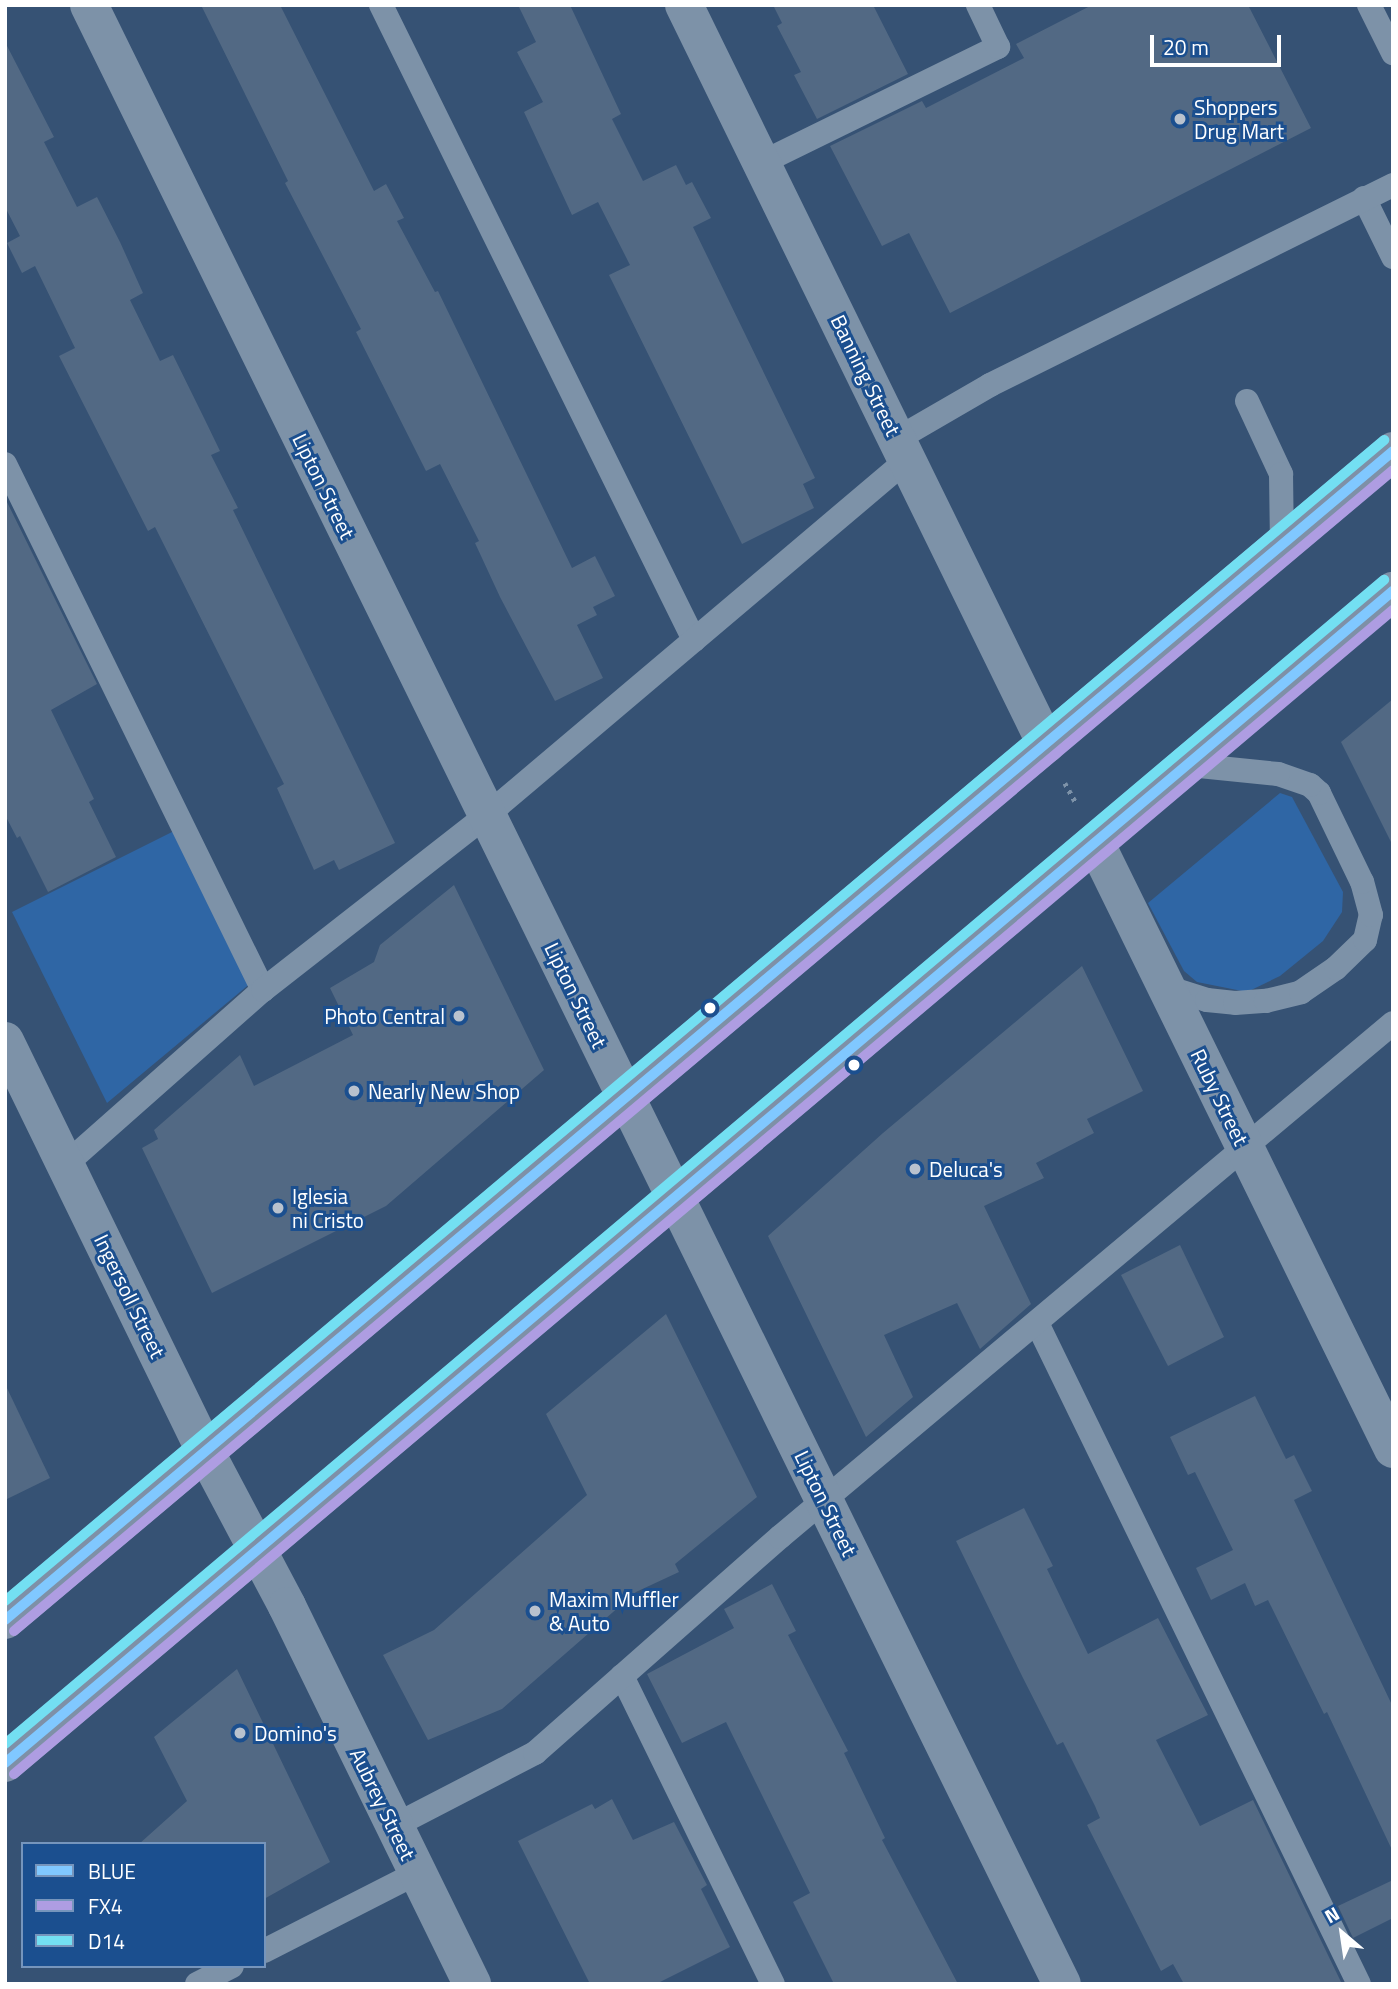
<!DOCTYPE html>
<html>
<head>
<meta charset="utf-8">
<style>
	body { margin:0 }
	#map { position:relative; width:1398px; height:1989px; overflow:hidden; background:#365274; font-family:"Titillium Web",sans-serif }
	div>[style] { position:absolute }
	.green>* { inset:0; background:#2f66a5 }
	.building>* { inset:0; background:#526984 }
	.path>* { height:4.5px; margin-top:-2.25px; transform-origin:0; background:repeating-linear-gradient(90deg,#7d92a8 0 3.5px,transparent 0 8.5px) }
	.service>* { height:24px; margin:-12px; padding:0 12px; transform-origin:12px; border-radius:12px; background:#7d92a8 }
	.minor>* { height:38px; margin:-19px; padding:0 19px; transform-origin:19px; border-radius:19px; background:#7d92a8 }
	.trunk>* { height:38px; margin:-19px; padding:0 19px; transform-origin:19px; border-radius:19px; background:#7e90a7 }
	.bus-1>* { height:10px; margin:-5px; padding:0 5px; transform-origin:5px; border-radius:5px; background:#80c8ff }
	.bus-2>* { height:10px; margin:-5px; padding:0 5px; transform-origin:5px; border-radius:5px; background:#ae9de2 }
	.bus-3>* { height:10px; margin:-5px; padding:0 5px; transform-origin:5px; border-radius:5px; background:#73dff2 }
	.dots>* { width:19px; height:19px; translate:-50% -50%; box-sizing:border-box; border:4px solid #1b4f8f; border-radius:50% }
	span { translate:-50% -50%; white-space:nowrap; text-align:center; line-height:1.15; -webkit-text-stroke:6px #1b4f8f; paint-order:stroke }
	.poi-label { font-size:21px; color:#fff }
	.left { translate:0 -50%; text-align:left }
	.right { translate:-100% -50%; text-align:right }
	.street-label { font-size:21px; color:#fff }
	.frame { position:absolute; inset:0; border:7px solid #fff; pointer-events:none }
	.legend { position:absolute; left:21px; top:1842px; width:245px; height:126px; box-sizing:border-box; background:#1b4f8f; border:2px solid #7695bc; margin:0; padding:9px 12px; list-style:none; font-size:21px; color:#fff }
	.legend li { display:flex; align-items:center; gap:14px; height:35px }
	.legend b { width:35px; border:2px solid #7695bc }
	.north { position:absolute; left:1307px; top:1898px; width:70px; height:70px; -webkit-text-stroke:5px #1b4f8f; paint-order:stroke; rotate:331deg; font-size:19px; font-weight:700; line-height:28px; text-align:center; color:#fff }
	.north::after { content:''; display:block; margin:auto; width:24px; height:32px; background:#fff; clip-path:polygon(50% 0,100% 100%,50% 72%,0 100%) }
	.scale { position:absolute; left:1150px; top:35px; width:131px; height:32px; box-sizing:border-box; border:4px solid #fff; border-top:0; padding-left:9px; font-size:21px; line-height:24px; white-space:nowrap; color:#fff; -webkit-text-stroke:5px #1b4f8f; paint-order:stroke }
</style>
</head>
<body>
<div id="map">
	<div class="green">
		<div style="clip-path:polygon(1280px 793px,1292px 797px,1343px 892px,1342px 912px,1323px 941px,1280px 976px,1247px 992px,1197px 982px,1184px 971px,1148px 903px)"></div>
		<div style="clip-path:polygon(176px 830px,252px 982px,107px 1103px,12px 912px)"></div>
	</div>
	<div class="building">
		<div style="clip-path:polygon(201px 5px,280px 5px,374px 191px,386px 184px,404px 218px,397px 221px,435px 292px,438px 291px,572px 568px,595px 556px,615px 596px,593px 607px,597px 615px,577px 625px,603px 678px,555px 701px,500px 597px,475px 543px,479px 541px,440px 464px,426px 471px,356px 332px,361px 329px,285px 183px,288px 181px)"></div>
		<div style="clip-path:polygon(518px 5px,570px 5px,621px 114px,612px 119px,643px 181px,676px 165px,686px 185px,692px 182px,711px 218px,693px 227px,815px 478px,803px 484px,814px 508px,742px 544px,609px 275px,630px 265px,598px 202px,572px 215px,524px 112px,543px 102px,517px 52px,536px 42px)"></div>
		<div style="clip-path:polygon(773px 5px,873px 5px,908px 74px,817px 119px,794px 75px,801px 72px,777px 26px,782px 23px)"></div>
		<div style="clip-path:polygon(1092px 5px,1248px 5px,1311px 128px,950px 313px,909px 233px,882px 246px,830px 146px,922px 101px,926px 108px,1024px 58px,1016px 44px)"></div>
		<div style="clip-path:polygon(5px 42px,54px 137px,44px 142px,77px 207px,97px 197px,120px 242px,143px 293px,130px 300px,160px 361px,173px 355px,205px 420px,220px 451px,211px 455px,238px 508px,233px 510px,395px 843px,339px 870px,334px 860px,314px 870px,277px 788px,284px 784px,155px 527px,148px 531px,59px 356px,75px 348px,35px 266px,22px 273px,7px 243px,20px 236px,5px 207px)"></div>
		<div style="clip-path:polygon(5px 498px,97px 684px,51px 710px,94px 799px,89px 802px,116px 857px,48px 892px,20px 836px,17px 838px,5px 815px)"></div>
		<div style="clip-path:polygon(1393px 699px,1393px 846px,1341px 742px)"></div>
		<div style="clip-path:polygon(454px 885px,544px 1070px,386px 1206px,212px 1293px,142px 1148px,158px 1139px,154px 1130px,240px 1055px,254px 1086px,353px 1035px,330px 988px,374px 962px,380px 945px)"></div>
		<div style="clip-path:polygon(1082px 966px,1143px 1091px,1087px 1119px,1094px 1133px,1036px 1163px,1044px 1178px,984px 1206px,1031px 1304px,980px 1349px,957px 1303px,884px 1335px,913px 1397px,866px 1437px,768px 1236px,883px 1133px)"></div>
		<div style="clip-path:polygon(1180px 1245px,1224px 1337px,1168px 1366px,1121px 1275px)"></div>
		<div style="clip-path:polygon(666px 1314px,757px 1497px,675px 1564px,679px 1572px,636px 1592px,502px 1709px,428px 1740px,383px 1655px,434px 1630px,587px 1495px,546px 1414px)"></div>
		<div style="clip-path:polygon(5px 1384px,50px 1478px,5px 1500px)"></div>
		<div style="clip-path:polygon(1255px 1396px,1286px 1459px,1294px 1455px,1312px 1491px,1294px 1500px,1393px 1707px,1393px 1852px,1327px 1712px,1324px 1714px,1268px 1600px,1255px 1606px,1245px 1583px,1211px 1600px,1196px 1568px,1233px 1550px,1195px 1472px,1188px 1475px,1170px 1437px)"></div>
		<div style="clip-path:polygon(1024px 1508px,1053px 1566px,1047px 1569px,1088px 1654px,1158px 1618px,1208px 1715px,1156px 1740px,1200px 1826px,1253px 1800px,1342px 1984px,1184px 1984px,1173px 1964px,1161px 1971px,1087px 1825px,1100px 1818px,1095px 1806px,1063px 1742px,1057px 1745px,1023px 1678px,956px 1541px)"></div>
		<div style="clip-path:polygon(772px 1584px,796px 1631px,788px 1635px,848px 1751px,844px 1753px,885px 1838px,882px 1840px,958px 1984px,834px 1984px,793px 1902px,810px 1893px,726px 1722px,682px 1743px,647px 1674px,734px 1628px,724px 1609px)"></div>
		<div style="clip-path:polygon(237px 1669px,330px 1862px,264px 1899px,264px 1844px,139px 1844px,187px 1801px,154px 1737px)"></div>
		<div style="clip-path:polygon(612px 1799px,633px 1840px,674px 1822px,707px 1885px,701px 1889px,730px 1947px,656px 1984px,590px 1984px,518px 1841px,592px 1804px,595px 1809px)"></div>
		<div style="clip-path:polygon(1393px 1880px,1393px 1918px,1353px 1938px,1338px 1906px)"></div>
	</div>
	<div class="path">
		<div style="left:1065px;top:783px;width:23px;rotate:61deg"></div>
	</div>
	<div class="service">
		<div style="left:381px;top:5px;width:708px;rotate:63.76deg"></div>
		<div style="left:1369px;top:5px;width:54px;rotate:63.4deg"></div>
		<div style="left:763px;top:162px;width:262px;rotate:-26.1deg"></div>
		<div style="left:998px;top:47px;width:47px;rotate:-115.5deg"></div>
		<div style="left:1364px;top:198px;width:66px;rotate:63.8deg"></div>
		<div style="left:1247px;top:401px;width:81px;rotate:65deg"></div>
		<div style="left:1281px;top:474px;width:70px;rotate:89.2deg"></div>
		<div style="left:897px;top:439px;width:108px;rotate:-30.1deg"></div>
		<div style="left:990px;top:385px;width:450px;rotate:-26.4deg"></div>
		<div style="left:5px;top:464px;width:586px;rotate:63.87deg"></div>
		<div style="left:1166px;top:987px;width:43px;rotate:17.6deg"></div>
		<div style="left:1207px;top:1000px;width:28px;rotate:6deg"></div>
		<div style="left:1235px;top:1003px;width:31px;rotate:-4deg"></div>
		<div style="left:1266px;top:1001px;width:36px;rotate:-14deg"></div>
		<div style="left:1301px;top:992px;width:42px;rotate:-34.4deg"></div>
		<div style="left:1336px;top:968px;width:40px;rotate:-44deg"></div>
		<div style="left:1365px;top:940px;width:26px;rotate:-77deg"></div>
		<div style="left:1371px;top:915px;width:34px;rotate:-105deg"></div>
		<div style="left:1362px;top:882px;width:99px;rotate:-115.8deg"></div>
		<div style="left:1319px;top:793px;width:12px;rotate:-138deg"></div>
		<div style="left:1310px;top:785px;width:34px;rotate:-161deg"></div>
		<div style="left:1278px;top:774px;width:89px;rotate:-174.2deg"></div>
		<div style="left:66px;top:1164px;width:263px;rotate:-41.5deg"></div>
		<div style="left:263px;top:990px;width:283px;rotate:-38deg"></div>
		<div style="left:486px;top:816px;width:551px;rotate:-40.22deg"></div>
		<div style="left:1037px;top:1323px;width:735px;rotate:64.03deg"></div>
		<div style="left:622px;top:1676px;width:343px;rotate:63.9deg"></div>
		<div style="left:394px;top:1826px;width:159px;rotate:-27.4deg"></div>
		<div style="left:535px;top:1753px;width:327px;rotate:-41.4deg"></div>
		<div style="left:780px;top:1537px;width:800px;rotate:-39.98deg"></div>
		<div style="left:264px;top:1951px;width:172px;rotate:-27deg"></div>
		<div style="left:197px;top:1984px;width:39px;rotate:-27deg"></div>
	</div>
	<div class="minor">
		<div style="left:89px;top:5px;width:2205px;rotate:63.82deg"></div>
		<div style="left:684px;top:5px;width:823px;rotate:63.9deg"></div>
		<div style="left:1096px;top:844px;width:674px;rotate:63.85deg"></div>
		<div style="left:5px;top:1041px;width:456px;rotate:64deg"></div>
		<div style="left:205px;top:1451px;width:175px;rotate:62.1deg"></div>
		<div style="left:287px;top:1606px;width:421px;rotate:63.9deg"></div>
	</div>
	<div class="trunk">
		<div style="left:5px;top:1620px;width:1815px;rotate:-40.1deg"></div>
		<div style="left:5px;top:1763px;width:1817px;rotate:-40.18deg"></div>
	</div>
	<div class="bus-1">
		<div style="left:5px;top:1620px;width:1815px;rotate:-40.1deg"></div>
		<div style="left:5px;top:1763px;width:1817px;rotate:-40.18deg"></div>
	</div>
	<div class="bus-2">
		<div style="left:14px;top:1631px;width:1803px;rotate:-40.09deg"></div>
		<div style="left:14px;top:1774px;width:1805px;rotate:-40.17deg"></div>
	</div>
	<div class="bus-3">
		<div style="left:5px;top:1601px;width:1803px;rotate:-40.09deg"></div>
		<div style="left:5px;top:1744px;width:1805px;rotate:-40.17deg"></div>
	</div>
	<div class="dots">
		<div style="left:1180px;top:119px;background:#b9c2ce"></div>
		<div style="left:710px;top:1008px;background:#fff"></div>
		<div style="left:459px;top:1016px;background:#b9c2ce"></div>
		<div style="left:854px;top:1065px;background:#fff"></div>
		<div style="left:354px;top:1091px;background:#b9c2ce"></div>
		<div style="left:915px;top:1169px;background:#b9c2ce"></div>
		<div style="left:278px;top:1208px;background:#b9c2ce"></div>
		<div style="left:535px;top:1611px;background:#b9c2ce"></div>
		<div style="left:240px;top:1733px;background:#b9c2ce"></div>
	</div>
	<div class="poi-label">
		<span class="left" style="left:1194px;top:119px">Shoppers<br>Drug Mart</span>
		<span class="right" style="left:445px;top:1016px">Photo Central</span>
		<span class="left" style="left:368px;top:1091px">Nearly New Shop</span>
		<span class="left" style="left:929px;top:1169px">Deluca's</span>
		<span class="left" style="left:292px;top:1208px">Iglesia<br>ni Cristo</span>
		<span class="left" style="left:549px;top:1611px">Maxim Muffler<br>&amp; Auto</span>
		<span class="left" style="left:254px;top:1733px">Domino's</span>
	</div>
	<div class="street-label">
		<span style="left:866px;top:375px;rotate:64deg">Banning Street</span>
		<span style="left:324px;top:486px;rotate:64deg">Lipton Street</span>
		<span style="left:576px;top:995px;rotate:64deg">Lipton Street</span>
		<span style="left:1220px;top:1097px;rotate:64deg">Ruby Street</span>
		<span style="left:130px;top:1296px;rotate:64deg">Ingersoll Street</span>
		<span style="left:826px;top:1503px;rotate:64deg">Lipton Street</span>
		<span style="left:383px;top:1804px;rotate:64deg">Aubrey Street</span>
	</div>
	<div class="frame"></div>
	<ul class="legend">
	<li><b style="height:9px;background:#80c8ff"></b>BLUE</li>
	<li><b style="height:9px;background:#ae9de2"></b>FX4</li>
	<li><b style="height:9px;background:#73dff2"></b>D14</li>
	</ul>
	<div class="north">N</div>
	<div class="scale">20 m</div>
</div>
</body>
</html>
